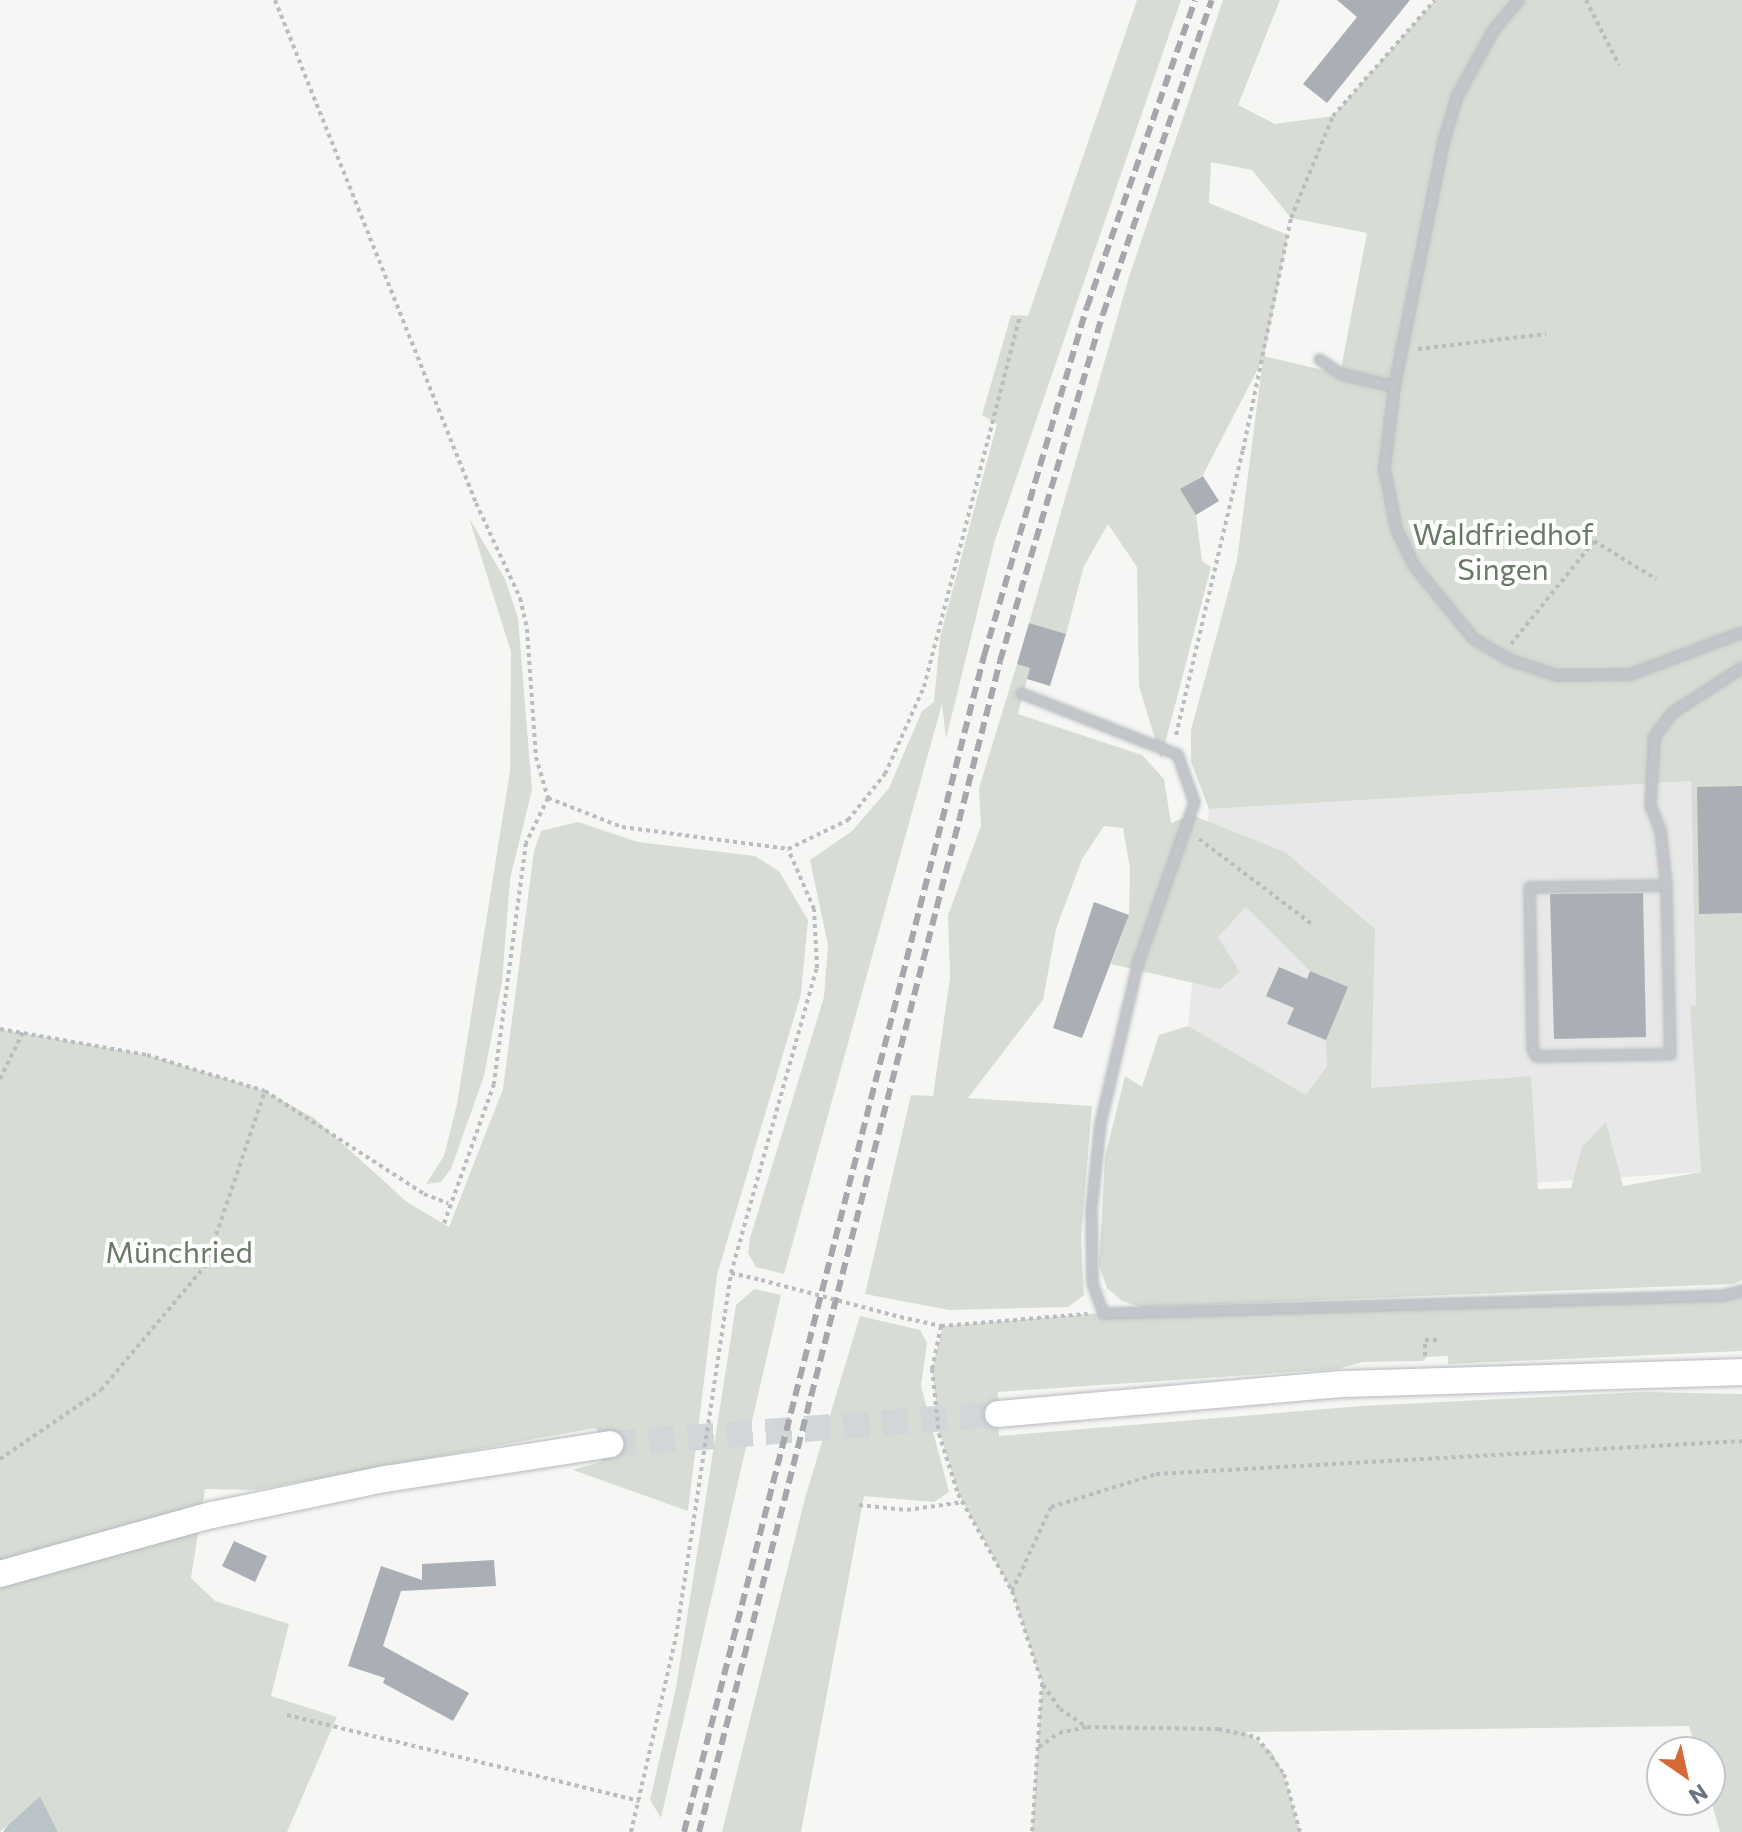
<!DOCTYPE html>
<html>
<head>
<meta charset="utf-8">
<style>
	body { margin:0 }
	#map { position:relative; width:1742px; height:1832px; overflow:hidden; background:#f6f7f4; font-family:Commissioner,sans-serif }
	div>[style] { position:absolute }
	.built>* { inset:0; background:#e7e8e7 }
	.green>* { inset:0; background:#d7ddd5 }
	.water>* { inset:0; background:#bac4c8 }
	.building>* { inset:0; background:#a9afb5 }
	.secondary-tunnel>* { height:26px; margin-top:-13px; transform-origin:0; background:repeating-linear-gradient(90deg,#d2d6d8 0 26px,transparent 0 39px) }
	.path>* { height:4px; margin-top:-2px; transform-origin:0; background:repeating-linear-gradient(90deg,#babcbf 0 4px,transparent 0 8px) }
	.roads { filter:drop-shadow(0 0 2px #b5b9bd) drop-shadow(0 0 2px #b5b9bd) }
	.lane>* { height:9px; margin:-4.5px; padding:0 4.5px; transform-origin:4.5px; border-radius:4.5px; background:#c2c5c9 }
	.secondary>* { height:26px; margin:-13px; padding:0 13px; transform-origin:13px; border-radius:13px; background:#fff }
	.rail>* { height:6px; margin-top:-3px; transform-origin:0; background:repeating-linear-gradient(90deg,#a4a8ad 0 12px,transparent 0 18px) }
	.path-bridge>* { height:4px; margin-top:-2px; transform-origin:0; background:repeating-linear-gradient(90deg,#babcbf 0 4px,transparent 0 8px) }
	span { translate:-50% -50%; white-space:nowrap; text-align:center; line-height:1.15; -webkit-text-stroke:8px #fff; paint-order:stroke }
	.park-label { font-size:30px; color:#697a66 }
	.north { position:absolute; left:1646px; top:1736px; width:80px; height:80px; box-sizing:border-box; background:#fff; border:2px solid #c3c7cd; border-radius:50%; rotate:146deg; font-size:22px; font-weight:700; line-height:32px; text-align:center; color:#687482 }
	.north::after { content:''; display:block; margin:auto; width:28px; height:36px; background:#d56936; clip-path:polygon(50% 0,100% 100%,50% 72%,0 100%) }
</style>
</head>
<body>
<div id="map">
	<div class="built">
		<div style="clip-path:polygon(1691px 781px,1701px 1172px,1367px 1194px,1188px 1026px,1209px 809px)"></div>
	</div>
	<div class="green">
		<div style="clip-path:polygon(1137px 0,1181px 0,995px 540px,946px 739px,942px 704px,784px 1274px,756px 1267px,748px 1253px,750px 1238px,824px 997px,828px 945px,810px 860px,852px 831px,889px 788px,922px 711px,934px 702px,940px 637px,997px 424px,982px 415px,1011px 315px,1028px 316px)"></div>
		<div style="clip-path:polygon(evenodd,1223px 0,1280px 0,1238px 105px,1275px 124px,1333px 116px,1435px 0,1742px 0,1742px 1280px,1733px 1284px,1140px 1307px,1122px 1301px,1107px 1288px,1099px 1265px,1105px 1157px,1125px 1076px,1142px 1087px,1159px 1035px,1188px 1026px,1306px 1095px,1327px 1066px,1326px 1040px,1348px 987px,1310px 971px,1246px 907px,1218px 937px,1240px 972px,1220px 989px,1111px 964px,1129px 915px,1130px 868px,1123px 828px,1104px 826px,1082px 859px,1056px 929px,1043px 1000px,968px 1098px,1092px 1106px,1081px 1238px,1084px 1295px,1068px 1307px,949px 1310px,865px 1294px,911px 1095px,933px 1096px,950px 978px,948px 915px,981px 826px,979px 788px,1017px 664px,1030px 668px,1018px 714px,1142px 755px,1164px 779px,1171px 823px,1192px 815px,1285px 852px,1375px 929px,1371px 1088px,1531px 1076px,1538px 1189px,1571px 1188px,1582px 1147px,1606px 1122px,1623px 1186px,1701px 1172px,1690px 1006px,1696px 1005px,1691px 781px,1209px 809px,1191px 762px,1191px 730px,1237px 560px,1263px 359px,1203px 475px,1181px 489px,1196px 515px,1202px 561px,1211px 567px,1161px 759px,1139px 686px,1137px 567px,1108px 524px,1084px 566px,1066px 634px,1029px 623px,1129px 277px,1223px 0,1211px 162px,1252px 170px,1291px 218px,1367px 233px,1340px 374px,1264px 356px,1288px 235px,1209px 203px,1211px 162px)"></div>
		<div style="clip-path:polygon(469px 518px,505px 579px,518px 618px,532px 790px,510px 879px,502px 982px,484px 1076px,451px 1169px,441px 1182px,426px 1184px,444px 1156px,457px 1104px,510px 771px,511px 652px)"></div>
		<div style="clip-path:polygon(578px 822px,638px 842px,755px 856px,779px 871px,808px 920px,801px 994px,717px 1275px,688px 1511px,573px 1470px,600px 1462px,610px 1445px,595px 1428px,254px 1490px,205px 1489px,191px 1578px,215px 1601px,289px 1624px,271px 1696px,337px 1717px,287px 1832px,58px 1832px,40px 1796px,0 1832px,0 1029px,147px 1055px,265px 1091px,314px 1118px,407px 1202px,449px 1227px,503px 1089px,534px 851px,541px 831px)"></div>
		<div style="clip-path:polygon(754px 1289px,781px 1295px,661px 1818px,650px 1800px,676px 1688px,736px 1305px)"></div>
		<div style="clip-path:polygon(1742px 1290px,1742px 1351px,1448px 1364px,1448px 1356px,1427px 1357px,1423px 1361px,1363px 1362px,1337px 1369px,998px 1392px,999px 1436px,1361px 1406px,1643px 1392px,1742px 1394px,1742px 1832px,1720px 1832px,1710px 1797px,1710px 1752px,1697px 1752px,1689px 1726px,1245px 1732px,1271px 1751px,1284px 1774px,1300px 1832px,1032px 1832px,1042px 1683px,1012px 1591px,958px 1493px,940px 1434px,932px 1369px,943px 1326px,1103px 1313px)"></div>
		<div style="clip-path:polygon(860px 1316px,920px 1330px,927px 1343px,921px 1386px,949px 1492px,934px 1502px,864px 1496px,801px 1832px,722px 1832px,805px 1498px)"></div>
	</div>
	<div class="water">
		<div style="clip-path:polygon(40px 1796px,58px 1832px,3px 1832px,7px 1826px)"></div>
	</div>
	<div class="building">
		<div style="clip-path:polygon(1337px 0,1410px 0,1327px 103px,1303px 84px,1357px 17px)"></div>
		<div style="clip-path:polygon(1203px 476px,1219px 501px,1196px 515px,1180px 489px)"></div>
		<div style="clip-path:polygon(1029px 623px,1066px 634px,1050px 686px,1027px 679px,1030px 668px,1017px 664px)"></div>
		<div style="clip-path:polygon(1742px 786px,1742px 913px,1699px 914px,1697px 787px)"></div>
		<div style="clip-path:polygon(1643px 893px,1646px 1037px,1554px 1039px,1550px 894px)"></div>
		<div style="clip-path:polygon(1094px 902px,1129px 915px,1082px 1038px,1053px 1028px)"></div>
		<div style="clip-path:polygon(1279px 967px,1307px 979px,1310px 971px,1348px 987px,1326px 1040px,1287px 1024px,1294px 1008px,1266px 996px)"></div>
		<div style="clip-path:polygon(234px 1541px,267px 1556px,255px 1582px,222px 1566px)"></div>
		<div style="clip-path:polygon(494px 1560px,496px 1586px,401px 1591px,383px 1646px,469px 1693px,453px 1721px,383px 1683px,385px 1678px,348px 1666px,381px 1566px,422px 1580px,422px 1564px)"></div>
	</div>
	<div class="secondary-tunnel">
		<div style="left:610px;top:1444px;width:389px;rotate:-4.4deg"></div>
	</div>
	<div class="path">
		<div style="left:275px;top:0;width:542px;rotate:68.22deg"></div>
		<div style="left:476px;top:503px;width:105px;rotate:65.1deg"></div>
		<div style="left:520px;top:598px;width:32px;rotate:77deg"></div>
		<div style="left:527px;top:629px;width:128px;rotate:86deg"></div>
		<div style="left:536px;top:757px;width:43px;rotate:73.7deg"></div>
		<div style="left:548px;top:798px;width:50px;rotate:116.1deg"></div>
		<div style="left:526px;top:843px;width:243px;rotate:97.6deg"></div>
		<div style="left:494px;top:1084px;width:149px;rotate:109.7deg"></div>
		<div style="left:1586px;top:0;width:73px;rotate:63.1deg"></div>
		<div style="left:1418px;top:349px;width:129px;rotate:-6.7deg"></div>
		<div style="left:1511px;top:644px;width:132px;rotate:-51.1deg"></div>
		<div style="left:1594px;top:541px;width:73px;rotate:31.5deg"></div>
		<div style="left:1176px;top:735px;width:293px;rotate:-76.8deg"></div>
		<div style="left:1243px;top:450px;width:237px;rotate:-78.3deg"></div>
		<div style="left:1291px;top:218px;width:110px;rotate:-67.6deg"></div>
		<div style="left:1333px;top:116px;width:154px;rotate:-48.7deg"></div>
		<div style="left:548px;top:798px;width:79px;rotate:21.4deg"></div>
		<div style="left:622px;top:827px;width:167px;rotate:7.5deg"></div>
		<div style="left:788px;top:849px;width:67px;rotate:-25.8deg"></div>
		<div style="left:848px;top:820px;width:59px;rotate:-51.2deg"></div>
		<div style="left:885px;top:774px;width:95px;rotate:-65.9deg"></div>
		<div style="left:924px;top:687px;width:384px;rotate:-75.5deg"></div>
		<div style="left:1199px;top:839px;width:141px;rotate:37deg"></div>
		<div style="left:0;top:1029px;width:149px;rotate:10deg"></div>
		<div style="left:147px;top:1055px;width:123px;rotate:17deg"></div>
		<div style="left:265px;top:1091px;width:189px;rotate:32.9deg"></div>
		<div style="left:424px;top:1194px;width:26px;rotate:21deg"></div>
		<div style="left:0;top:1079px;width:52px;rotate:-63.9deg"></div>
		<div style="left:731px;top:1273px;width:31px;rotate:13deg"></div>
		<div style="left:900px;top:1317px;width:42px;rotate:12.4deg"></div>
		<div style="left:941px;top:1326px;width:147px;rotate:-4.7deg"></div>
		<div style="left:941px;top:1326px;width:44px;rotate:101.8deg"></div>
		<div style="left:932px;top:1369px;width:65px;rotate:83.9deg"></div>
		<div style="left:939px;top:1434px;width:63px;rotate:72.4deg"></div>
		<div style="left:958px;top:1494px;width:111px;rotate:60.9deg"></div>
		<div style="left:1012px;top:1591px;width:97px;rotate:71.9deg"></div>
		<div style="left:1042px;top:1683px;width:149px;rotate:93.8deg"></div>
		<div style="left:1425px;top:1356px;width:16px;rotate:-90deg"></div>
		<div style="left:1425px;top:1340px;width:13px"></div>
		<div style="left:0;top:1459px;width:122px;rotate:-34.3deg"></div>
		<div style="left:101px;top:1390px;width:163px;rotate:-50deg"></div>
		<div style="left:206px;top:1265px;width:184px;rotate:-71.3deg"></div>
		<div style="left:859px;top:1505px;width:48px;rotate:5.9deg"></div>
		<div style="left:907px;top:1510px;width:57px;rotate:-8.1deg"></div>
		<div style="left:1012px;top:1591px;width:93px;rotate:-65.1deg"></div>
		<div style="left:1051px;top:1507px;width:110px;rotate:-17.4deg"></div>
		<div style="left:1156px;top:1474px;width:587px;rotate:-3.22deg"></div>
		<div style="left:1043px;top:1685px;width:29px;rotate:55deg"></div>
		<div style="left:1060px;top:1709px;width:32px;rotate:34deg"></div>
		<div style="left:1087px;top:1727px;width:131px;rotate:0.9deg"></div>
		<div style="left:1218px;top:1729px;width:40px;rotate:12deg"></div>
		<div style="left:1257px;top:1737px;width:46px;rotate:53.9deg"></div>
		<div style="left:1284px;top:1774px;width:60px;rotate:74.6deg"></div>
		<div style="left:287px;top:1715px;width:363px;rotate:13.7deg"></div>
		<div style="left:1039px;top:1747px;width:24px;rotate:-35deg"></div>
		<div style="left:1059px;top:1733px;width:29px;rotate:-12deg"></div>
		<div style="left:631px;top:1832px;width:200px;rotate:-77deg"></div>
		<div style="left:676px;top:1637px;width:368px;rotate:-81.4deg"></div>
		<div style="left:731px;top:1273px;width:317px;rotate:-74.3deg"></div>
		<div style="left:817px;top:968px;width:59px;rotate:-92.9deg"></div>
		<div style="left:814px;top:909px;width:65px;rotate:-113.4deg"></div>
	</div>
	<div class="roads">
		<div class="lane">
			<div style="left:1518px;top:0;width:39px;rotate:130deg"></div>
			<div style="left:1493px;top:30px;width:74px;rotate:119deg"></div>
			<div style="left:1457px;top:95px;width:49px;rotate:106.6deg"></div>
			<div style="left:1443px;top:142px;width:249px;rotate:101.4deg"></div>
			<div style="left:1394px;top:386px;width:83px;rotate:97deg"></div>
			<div style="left:1384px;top:468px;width:62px;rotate:78.9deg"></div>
			<div style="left:1396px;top:529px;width:41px;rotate:64.1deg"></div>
			<div style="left:1414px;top:566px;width:93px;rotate:50.7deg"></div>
			<div style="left:1473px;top:638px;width:41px;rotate:31deg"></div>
			<div style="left:1508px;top:659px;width:51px;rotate:18.4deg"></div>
			<div style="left:1556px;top:675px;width:74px;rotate:-0.8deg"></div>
			<div style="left:1630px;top:674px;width:120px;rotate:-20.6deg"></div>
			<div style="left:1319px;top:359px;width:27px;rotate:34deg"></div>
			<div style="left:1341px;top:374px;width:54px;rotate:12.8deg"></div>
			<div style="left:1021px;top:693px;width:168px;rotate:21.4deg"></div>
			<div style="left:1177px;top:754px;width:51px;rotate:70.5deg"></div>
			<div style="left:1194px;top:802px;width:169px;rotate:109.4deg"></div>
			<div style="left:1138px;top:961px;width:166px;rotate:103.2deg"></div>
			<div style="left:1100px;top:1123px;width:86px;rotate:96deg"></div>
			<div style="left:1091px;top:1209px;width:74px;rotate:89.2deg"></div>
			<div style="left:1092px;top:1283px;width:32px;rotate:70deg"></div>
			<div style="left:1103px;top:1313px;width:620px;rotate:-1.66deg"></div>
			<div style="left:1723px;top:1295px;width:20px;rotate:-15deg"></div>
			<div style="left:1666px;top:885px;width:137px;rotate:179.2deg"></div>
			<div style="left:1529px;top:887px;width:162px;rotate:88.9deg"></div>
			<div style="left:1532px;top:1049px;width:8px;rotate:60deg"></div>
			<div style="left:1536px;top:1056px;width:134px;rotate:-0.9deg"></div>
			<div style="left:1670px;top:1054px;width:169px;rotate:-91.4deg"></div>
			<div style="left:1666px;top:885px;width:55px;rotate:-96.2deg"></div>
			<div style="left:1660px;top:830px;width:27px;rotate:-112deg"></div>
			<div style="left:1650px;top:805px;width:69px;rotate:-86.7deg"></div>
			<div style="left:1654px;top:736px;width:30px;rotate:-53deg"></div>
			<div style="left:1672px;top:712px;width:83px;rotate:-32.7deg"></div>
		</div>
		<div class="secondary">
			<div style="left:998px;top:1414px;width:343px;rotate:-5deg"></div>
			<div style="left:1340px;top:1384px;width:402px;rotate:-1.7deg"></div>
			<div style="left:0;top:1574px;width:220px;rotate:-15.6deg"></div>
			<div style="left:212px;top:1515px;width:177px;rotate:-11.8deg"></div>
			<div style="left:385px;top:1479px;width:228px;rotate:-8.8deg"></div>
		</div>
	</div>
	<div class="rail">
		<div style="left:684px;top:1832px;width:1214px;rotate:-75.69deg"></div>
		<div style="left:984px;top:656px;width:364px;rotate:-73.6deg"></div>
		<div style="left:1087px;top:307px;width:325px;rotate:-70.6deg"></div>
		<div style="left:699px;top:1832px;width:1209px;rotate:-75.58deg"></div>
		<div style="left:1000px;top:661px;width:362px;rotate:-73.5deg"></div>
		<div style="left:1103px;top:314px;width:332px;rotate:-70.9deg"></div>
	</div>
	<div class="path-bridge">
		<div style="left:761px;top:1280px;width:144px;rotate:14.9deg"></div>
	</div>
	<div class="park-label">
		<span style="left:1503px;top:550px">Waldfriedhof<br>Singen</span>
		<span style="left:179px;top:1251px">Münchried</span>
	</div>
	<div class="north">N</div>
</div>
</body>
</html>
